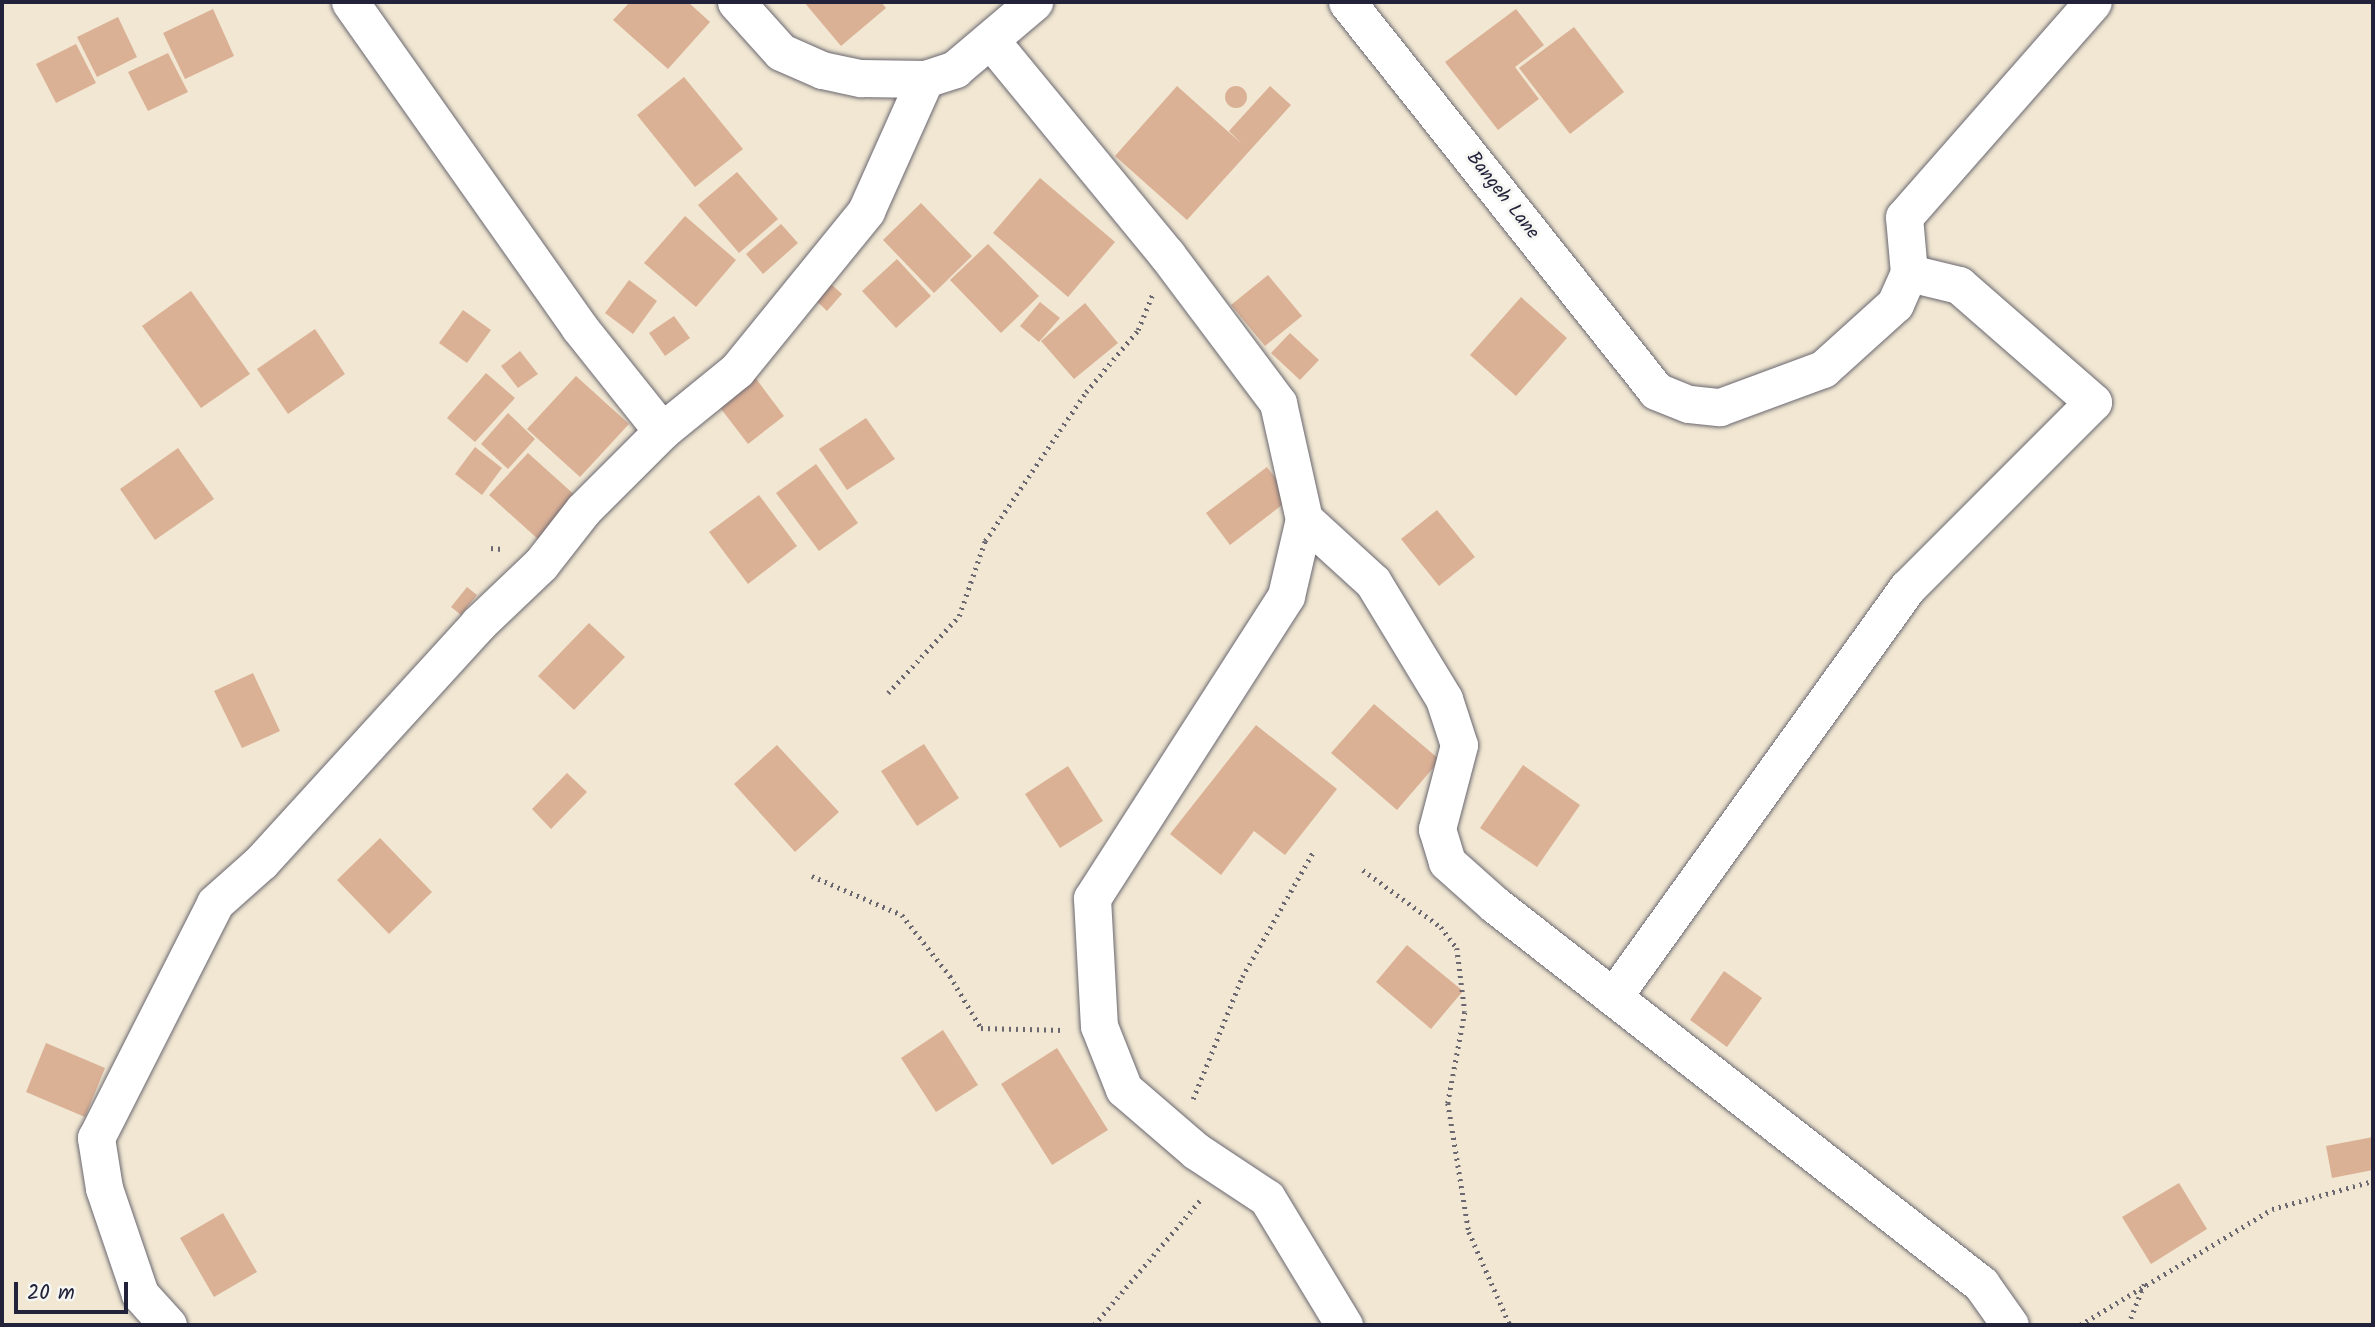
<!DOCTYPE html>
<html>
<head>
<meta charset="utf-8">
<style>
	body { margin:0 }
	#map { position:relative; width:2375px; height:1327px; overflow:hidden; background:#f1e7d2; font-family:Kalam,sans-serif }
	div>[style] { position:absolute }
	.building>* { inset:0; background:#dbb196 }
	.round { border-radius:50% }
	.path>* { height:4.5px; margin-top:-2.25px; transform-origin:0; background:repeating-linear-gradient(90deg,#6a6770 0 2px,transparent 0 7px) }
	.roads { filter:drop-shadow(0 0 2px #6a6770) drop-shadow(0 0 2px #6a6770) }
	.minor>* { height:37px; margin:-18.5px; padding:0 18.5px; transform-origin:18.5px; border-radius:18.5px; background:#fff }
	span { translate:-50% -50%; white-space:nowrap; text-align:center; line-height:1.15; -webkit-text-stroke:6px #f6f6f2; paint-order:stroke }
	.street-label { font-size:19px; color:#22223b }
	.frame { position:absolute; inset:0; border:4px solid #22223b; pointer-events:none }
	.scale { position:absolute; left:14px; top:1282px; width:114px; height:32px; box-sizing:border-box; border:4px solid #22223b; border-top:0; padding-left:9px; font-size:21px; line-height:24px; white-space:nowrap; color:#22223b; -webkit-text-stroke:5px #f6f6f2; paint-order:stroke }
</style>
</head>
<body>
<div id="map">
	<div class="building">
		<div style="clip-path:polygon(630px 2px,688px 2px,710px 22px,668px 69px,613px 20px)"></div>
		<div style="clip-path:polygon(804px 2px,881px 2px,886px 8px,841px 46px)"></div>
		<div style="clip-path:polygon(213px 9px,234px 56px,185px 79px,163px 33px)"></div>
		<div style="clip-path:polygon(1516px 9px,1544px 45px,1515px 67px,1539px 99px,1498px 130px,1445px 62px)"></div>
		<div style="clip-path:polygon(118px 17px,137px 57px,97px 77px,77px 37px)"></div>
		<div style="clip-path:polygon(1574px 27px,1624px 92px,1570px 134px,1519px 68px)"></div>
		<div style="clip-path:polygon(76px 44px,96px 83px,56px 103px,36px 64px)"></div>
		<div style="clip-path:polygon(168px 53px,188px 92px,148px 111px,128px 72px)"></div>
		<div style="clip-path:polygon(684px 77px,743px 149px,695px 187px,637px 115px)"></div>
		<div class="round" style="left:1225px;top:86px;width:22px;height:22px"></div>
		<div style="clip-path:polygon(1177px 86px,1242px 144px,1229px 131px,1270px 86px,1291px 105px,1187px 220px,1115px 156px)"></div>
		<div style="clip-path:polygon(737px 172px,778px 219px,739px 253px,698px 205px)"></div>
		<div style="clip-path:polygon(1040px 178px,1115px 242px,1068px 297px,993px 233px)"></div>
		<div style="clip-path:polygon(921px 203px,972px 256px,934px 293px,883px 240px)"></div>
		<div style="clip-path:polygon(685px 216px,736px 260px,696px 307px,644px 263px)"></div>
		<div style="clip-path:polygon(781px 224px,798px 243px,763px 274px,746px 254px)"></div>
		<div style="clip-path:polygon(988px 244px,1039px 296px,1001px 333px,950px 280px)"></div>
		<div style="clip-path:polygon(897px 259px,931px 296px,896px 328px,862px 291px)"></div>
		<div style="clip-path:polygon(1268px 275px,1302px 316px,1265px 346px,1231px 305px)"></div>
		<div style="clip-path:polygon(822px 276px,842px 294px,827px 311px,807px 292px)"></div>
		<div style="clip-path:polygon(629px 280px,657px 301px,633px 334px,605px 313px)"></div>
		<div style="clip-path:polygon(191px 291px,250px 374px,201px 408px,142px 326px)"></div>
		<div style="clip-path:polygon(1521px 297px,1567px 338px,1516px 396px,1470px 355px)"></div>
		<div style="clip-path:polygon(1040px 302px,1060px 318px,1039px 342px,1020px 326px)"></div>
		<div style="clip-path:polygon(1085px 303px,1118px 343px,1074px 379px,1041px 341px)"></div>
		<div style="clip-path:polygon(463px 310px,491px 330px,467px 363px,439px 343px)"></div>
		<div style="clip-path:polygon(674px 316px,690px 338px,665px 356px,649px 333px)"></div>
		<div style="clip-path:polygon(315px 329px,345px 374px,288px 414px,257px 369px)"></div>
		<div style="clip-path:polygon(1290px 333px,1319px 360px,1300px 380px,1271px 353px)"></div>
		<div style="clip-path:polygon(520px 351px,538px 374px,518px 388px,501px 366px)"></div>
		<div style="clip-path:polygon(751px 372px,784px 416px,748px 444px,715px 401px)"></div>
		<div style="clip-path:polygon(486px 373px,515px 398px,475px 442px,447px 418px)"></div>
		<div style="clip-path:polygon(576px 376px,629px 424px,580px 477px,527px 429px)"></div>
		<div style="clip-path:polygon(508px 413px,535px 439px,508px 469px,481px 444px)"></div>
		<div style="clip-path:polygon(866px 418px,895px 459px,847px 490px,819px 449px)"></div>
		<div style="clip-path:polygon(475px 447px,502px 468px,482px 495px,455px 474px)"></div>
		<div style="clip-path:polygon(178px 448px,214px 499px,155px 540px,120px 489px)"></div>
		<div style="clip-path:polygon(528px 453px,578px 498px,539px 540px,489px 495px)"></div>
		<div style="clip-path:polygon(816px 464px,858px 523px,819px 551px,776px 493px)"></div>
		<div style="clip-path:polygon(1267px 467px,1291px 498px,1230px 545px,1206px 513px)"></div>
		<div style="clip-path:polygon(759px 495px,797px 546px,748px 584px,709px 532px)"></div>
		<div style="clip-path:polygon(1437px 510px,1475px 557px,1439px 586px,1401px 539px)"></div>
		<div style="clip-path:polygon(467px 587px,477px 595px,461px 615px,451px 607px)"></div>
		<div style="clip-path:polygon(589px 623px,625px 657px,574px 710px,538px 676px)"></div>
		<div style="clip-path:polygon(253px 673px,280px 731px,242px 748px,214px 691px)"></div>
		<div style="clip-path:polygon(1374px 704px,1440px 760px,1397px 810px,1331px 753px)"></div>
		<div style="clip-path:polygon(1256px 725px,1337px 789px,1285px 855px,1254px 831px,1221px 875px,1170px 834px)"></div>
		<div style="clip-path:polygon(924px 744px,959px 798px,917px 826px,881px 771px)"></div>
		<div style="clip-path:polygon(777px 745px,839px 812px,795px 852px,734px 784px)"></div>
		<div style="clip-path:polygon(1523px 765px,1580px 805px,1537px 867px,1480px 828px)"></div>
		<div style="clip-path:polygon(1068px 766px,1103px 821px,1060px 848px,1025px 794px)"></div>
		<div style="clip-path:polygon(567px 773px,587px 792px,551px 829px,532px 809px)"></div>
		<div style="clip-path:polygon(380px 838px,432px 892px,389px 934px,337px 880px)"></div>
		<div style="clip-path:polygon(1407px 945px,1463px 991px,1431px 1029px,1376px 982px)"></div>
		<div style="clip-path:polygon(1724px 971px,1762px 998px,1727px 1047px,1690px 1020px)"></div>
		<div style="clip-path:polygon(943px 1030px,978px 1085px,936px 1112px,901px 1058px)"></div>
		<div style="clip-path:polygon(46px 1043px,105px 1068px,85px 1117px,26px 1092px)"></div>
		<div style="clip-path:polygon(1057px 1048px,1108px 1130px,1052px 1165px,1001px 1084px)"></div>
		<div style="clip-path:polygon(2373px 1137px,2373px 1170px,2332px 1178px,2326px 1146px)"></div>
		<div style="clip-path:polygon(2179px 1183px,2207px 1229px,2151px 1264px,2122px 1217px)"></div>
		<div style="clip-path:polygon(223px 1213px,257px 1272px,214px 1297px,180px 1238px)"></div>
	</div>
	<div class="path">
		<div style="left:491px;top:548px;width:11px;rotate:5deg"></div>
		<div style="left:888px;top:693px;width:105px;rotate:-47.3deg"></div>
		<div style="left:959px;top:616px;width:79px;rotate:-70.9deg"></div>
		<div style="left:985px;top:541px;width:180px;rotate:-55.9deg"></div>
		<div style="left:1086px;top:392px;width:81px;rotate:-50deg"></div>
		<div style="left:1138px;top:330px;width:38px;rotate:-68deg"></div>
		<div style="left:1363px;top:870px;width:97px;rotate:36.2deg"></div>
		<div style="left:1441px;top:927px;width:26px;rotate:53deg"></div>
		<div style="left:1457px;top:948px;width:64px;rotate:82.9deg"></div>
		<div style="left:1465px;top:1012px;width:93px;rotate:100.6deg"></div>
		<div style="left:1448px;top:1103px;width:131px;rotate:80.8deg"></div>
		<div style="left:1469px;top:1232px;width:102px;rotate:66.2deg"></div>
		<div style="left:812px;top:876px;width:98px;rotate:23.4deg"></div>
		<div style="left:902px;top:915px;width:78px;rotate:51.8deg"></div>
		<div style="left:950px;top:976px;width:61px;rotate:59.2deg"></div>
		<div style="left:981px;top:1028px;width:82px;rotate:1.4deg"></div>
		<div style="left:1193px;top:1099px;width:131px;rotate:-68.1deg"></div>
		<div style="left:1242px;top:977px;width:144px;rotate:-60.4deg"></div>
		<div style="left:1094px;top:1325px;width:167px;rotate:-49.6deg"></div>
		<div style="left:2080px;top:1325px;width:224px;rotate:-31.1deg"></div>
		<div style="left:2272px;top:1209px;width:105px;rotate:-15.5deg"></div>
		<div style="left:2128px;top:1325px;width:44px;rotate:-68.7deg"></div>
	</div>
	<div class="roads">
		<div class="minor">
			<div style="left:350px;top:2px;width:398px;rotate:54.8deg"></div>
			<div style="left:579px;top:327px;width:133px;rotate:51.4deg"></div>
			<div style="left:736px;top:2px;width:67px;rotate:48deg"></div>
			<div style="left:781px;top:52px;width:45px;rotate:23.7deg"></div>
			<div style="left:822px;top:70px;width:40px;rotate:12deg"></div>
			<div style="left:861px;top:78px;width:64px;rotate:0.9deg"></div>
			<div style="left:1347px;top:2px;width:497px;rotate:51.5deg"></div>
			<div style="left:1656px;top:391px;width:35px;rotate:22deg"></div>
			<div style="left:1689px;top:404px;width:31px;rotate:6deg"></div>
			<div style="left:1720px;top:407px;width:110px;rotate:-20.3deg"></div>
			<div style="left:1823px;top:369px;width:97px;rotate:-42.1deg"></div>
			<div style="left:1895px;top:304px;width:34px;rotate:-66deg"></div>
			<div style="left:1909px;top:273px;width:56px;rotate:-95.1deg"></div>
			<div style="left:1904px;top:217px;width:286px;rotate:-48.7deg"></div>
			<div style="left:992px;top:42px;width:276px;rotate:50.6deg"></div>
			<div style="left:1167px;top:255px;width:185px;rotate:53.1deg"></div>
			<div style="left:1278px;top:403px;width:119px;rotate:77.4deg"></div>
			<div style="left:1304px;top:519px;width:79px;rotate:103.2deg"></div>
			<div style="left:1286px;top:596px;width:359px;rotate:122.7deg"></div>
			<div style="left:1092px;top:898px;width:128px;rotate:86.9deg"></div>
			<div style="left:1099px;top:1026px;width:68px;rotate:68.4deg"></div>
			<div style="left:1124px;top:1089px;width:95px;rotate:40.7deg"></div>
			<div style="left:1196px;top:1151px;width:85px;rotate:33.5deg"></div>
			<div style="left:1267px;top:1198px;width:149px;rotate:58.8deg"></div>
			<div style="left:1304px;top:519px;width:93px;rotate:42.4deg"></div>
			<div style="left:1373px;top:582px;width:137px;rotate:58.7deg"></div>
			<div style="left:1444px;top:699px;width:48px;rotate:71.9deg"></div>
			<div style="left:1459px;top:745px;width:87px;rotate:104.7deg"></div>
			<div style="left:1437px;top:829px;width:34px;rotate:73deg"></div>
			<div style="left:1447px;top:862px;width:63px;rotate:41.8deg"></div>
			<div style="left:1494px;top:904px;width:618px;rotate:37.96deg"></div>
			<div style="left:1981px;top:1284px;width:50px;rotate:54.7deg"></div>
			<div style="left:1613px;top:997px;width:504px;rotate:-54.29deg"></div>
			<div style="left:1907px;top:588px;width:263px;rotate:-45deg"></div>
			<div style="left:2093px;top:402px;width:178px;rotate:-138.9deg"></div>
			<div style="left:1959px;top:285px;width:51px;rotate:-166.5deg"></div>
			<div style="left:168px;top:1325px;width:42px;rotate:-132.1deg"></div>
			<div style="left:140px;top:1294px;width:112px;rotate:-108.8deg"></div>
			<div style="left:104px;top:1188px;width:51px;rotate:-99.1deg"></div>
			<div style="left:96px;top:1138px;width:263px;rotate:-63.1deg"></div>
			<div style="left:215px;top:903px;width:62px;rotate:-41.7deg"></div>
			<div style="left:261px;top:862px;width:322px;rotate:-47.6deg"></div>
			<div style="left:478px;top:624px;width:87px;rotate:-43.6deg"></div>
			<div style="left:541px;top:564px;width:68px;rotate:-52.1deg"></div>
			<div style="left:583px;top:510px;width:112px;rotate:-45deg"></div>
			<div style="left:662px;top:431px;width:97px;rotate:-39.1deg"></div>
			<div style="left:737px;top:370px;width:205px;rotate:-50.9deg"></div>
			<div style="left:866px;top:211px;width:145px;rotate:-65.9deg"></div>
			<div style="left:925px;top:79px;width:32px;rotate:-18deg"></div>
			<div style="left:955px;top:69px;width:104px;rotate:-40.3deg"></div>
		</div>
	</div>
	<div class="street-label">
		<span style="left:1502px;top:196px;rotate:52deg">Bangeh Lane</span>
	</div>
	<div class="frame"></div>
	<div class="scale">20 m</div>
</div>
</body>
</html>
